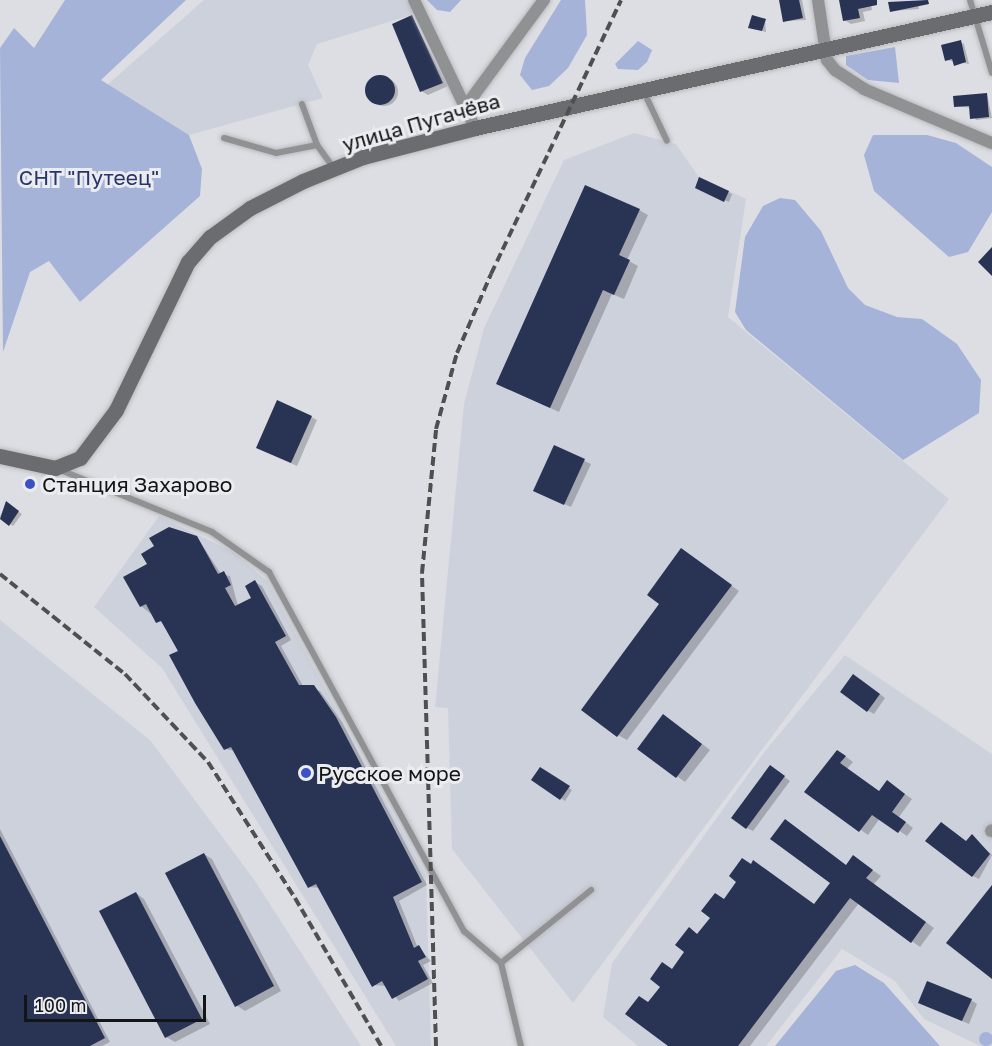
<!DOCTYPE html>
<html>
<head>
<meta charset="utf-8">
<style>
	body { margin:0 }
	#map { position:relative; width:992px; height:1046px; overflow:hidden; background:#dddee3; font-family:"Golos Text",sans-serif }
	div>[style] { position:absolute }
	.built>* { inset:0; background:#cdd1dc }
	.green>* { inset:0; background:#a6b3d9 }
	.round { border-radius:50% }
	.shadow>* { inset:0; background:#0003 }
	.building>* { inset:0; background:#293354 }
	.roads { filter:drop-shadow(0 0 2px #b9babe) drop-shadow(0 0 2px #b9babe) }
	.lane>* { height:6px; margin:-3px; padding:0 3px; transform-origin:3px; border-radius:3px; background:#909193 }
	.street>* { height:12px; margin:-6px; padding:0 6px; transform-origin:6px; border-radius:6px; background:#909193 }
	.secondary>* { height:15px; margin:-7.5px; padding:0 7.5px; transform-origin:7.5px; border-radius:7.5px; background:#6b6c6f }
	.rail>* { height:4px; margin-top:-2px; transform-origin:0; background:repeating-linear-gradient(90deg,#4e4f51 0 9px,transparent 0 13.5px) }
	.dots>* { width:16px; height:16px; translate:-50% -50%; box-sizing:border-box; border:3px solid #eaecf0; border-radius:50% }
	span { translate:-50% -50%; white-space:nowrap; text-align:center; line-height:1.15; -webkit-text-stroke:6px #eaecf0; paint-order:stroke }
	.street-label { font-size:21px; color:#131415 }
	.park-label { font-size:21px; color:#273568 }
	.poi-label { font-size:21px; color:#131415 }
	.left { translate:0 -50%; text-align:left }
	.scale { position:absolute; left:24px; top:995px; width:182px; height:27px; box-sizing:border-box; border:3px solid #131415; border-top:0; padding-left:8px; font-size:18px; line-height:21px; white-space:nowrap; color:#131415; -webkit-text-stroke:4px #eaecf0; paint-order:stroke }
</style>
</head>
<body>
<div id="map">
	<div class="built">
		<div style="clip-path:polygon(204px 0,408px 0,415px 14px,317px 44px,308px 65px,323px 98px,189px 135px,107px 85px)"></div>
		<div style="clip-path:polygon(634px 133px,676px 144px,698px 176px,746px 199px,728px 317px,949px 499px,573px 1003px,452px 849px,448px 708px,435px 707px,464px 404px,484px 328px,564px 160px)"></div>
		<div style="clip-path:polygon(159px 516px,233px 552px,267px 581px,426px 876px,431px 1046px,396px 1046px,162px 668px,94px 607px)"></div>
		<div style="clip-path:polygon(0 620px,150px 740px,255px 881px,361px 1046px,0 1046px)"></div>
		<div style="clip-path:polygon(845px 655px,992px 754px,992px 1046px,980px 1046px,924px 1019px,895px 981px,842px 949px,766px 1046px,638px 1046px,603px 1017px,612px 963px,765px 751px)"></div>
	</div>
	<div class="green">
		<div style="clip-path:polygon(65px 0,186px 0,101px 80px,189px 135px,202px 169px,200px 196px,80px 302px,49px 261px,30px 272px,3px 352px,0 48px,14px 28px,34px 48px)"></div>
		<div style="clip-path:polygon(427px 0,461px 0,450px 12px,437px 10px)"></div>
		<div style="clip-path:polygon(561px 0,585px 0,587px 35px,568px 68px,549px 86px,532px 90px,520px 75px,525px 58px)"></div>
		<div style="clip-path:polygon(638px 41px,652px 50px,647px 62px,638px 70px,618px 69px,615px 64px)"></div>
		<div style="clip-path:polygon(895px 47px,899px 83px,868px 80px,846px 65px,846px 56px)"></div>
		<div style="clip-path:polygon(873px 135px,927px 135px,956px 143px,992px 167px,992px 212px,968px 252px,949px 257px,874px 191px,864px 155px)"></div>
		<div style="clip-path:polygon(780px 198px,795px 200px,821px 231px,848px 288px,865px 305px,897px 317px,922px 319px,957px 344px,981px 380px,979px 413px,903px 460px,746px 330px,735px 312px,745px 237px,763px 206px)"></div>
		<div style="clip-path:polygon(855px 965px,884px 983px,940px 1046px,775px 1046px,836px 971px)"></div>
		<div class="round" style="left:979px;top:1032px;width:14px;height:14px"></div>
	</div>
	<div class="shadow">
		<div style="clip-path:polygon(781px 0,802px 0,806px 20px,785px 21px)"></div>
		<div style="clip-path:polygon(841px 0,870px 0,872px 10px,863px 12px,865px 21px,851px 24px,844px 20px)"></div>
		<div style="clip-path:polygon(917px 1px,919px 9px,892px 11px,890px 3px)"></div>
		<div style="clip-path:polygon(412px 17px,448px 86px,428px 95px,421px 91px)"></div>
		<div style="clip-path:polygon(765px 20px,766px 32px,754px 29px)"></div>
		<div style="clip-path:polygon(960px 42px,964px 44px,969px 64px,946px 60px)"></div>
		<div class="round" style="left:370px;top:78px;width:28px;height:28px"></div>
		<div style="clip-path:polygon(987px 94px,992px 118px,976px 120px,971px 108px,955px 106px)"></div>
		<div style="clip-path:polygon(700px 179px,732px 194px,729px 202px,700px 190px)"></div>
		<div style="clip-path:polygon(639px 210px,648px 215px,627px 260px,638px 266px,624px 299px,612px 294px,559px 412px,507px 388px)"></div>
		<div style="clip-path:polygon(311px 417px,317px 420px,297px 466px,264px 451px)"></div>
		<div style="clip-path:polygon(555px 447px,591px 464px,571px 507px,542px 494px)"></div>
		<div style="clip-path:polygon(6px 503px,22px 514px,13px 526px,0 517px)"></div>
		<div style="clip-path:polygon(197px 537px,221px 574px,230px 576px,238px 606px,253px 598px,255px 582px,262px 586px,291px 640px,281px 646px,303px 686px,320px 691px,342px 722px,427px 885px,399px 901px,418px 948px,431px 961px,423px 965px,433px 983px,399px 1001px,386px 986px,373px 985px,320px 888px,309px 887px,235px 751px,226px 749px,165px 625px,141px 606px)"></div>
		<div style="clip-path:polygon(690px 555px,739px 591px,627px 740px,618px 735px,661px 603px)"></div>
		<div style="clip-path:polygon(860px 679px,885px 698px,874px 714px,867px 710px)"></div>
		<div style="clip-path:polygon(672px 721px,710px 750px,685px 782px,639px 749px)"></div>
		<div style="clip-path:polygon(845px 756px,853px 762px,847px 769px,880px 792px,895px 787px,912px 799px,899px 817px,913px 828px,907px 836px,880px 818px,868px 835px,807px 792px)"></div>
		<div style="clip-path:polygon(541px 769px,572px 790px,565px 801px,533px 780px)"></div>
		<div style="clip-path:polygon(776px 771px,790px 781px,753px 831px,747px 828px)"></div>
		<div style="clip-path:polygon(0 829px,110px 1042px,102px 1046px,0 1046px)"></div>
		<div style="clip-path:polygon(972px 836px,992px 855px,979px 879px,973px 876px,967px 843px)"></div>
		<div style="clip-path:polygon(204px 854px,212px 859px,281px 991px,245px 1011px,236px 1005px)"></div>
		<div style="clip-path:polygon(854px 857px,881px 876px,874px 884px,934px 928px,920px 947px,859px 903px,750px 1046px,670px 1046px,649px 1003px,686px 952px,689px 929px,699px 935px,725px 900px,815px 905px,851px 870px)"></div>
		<div style="clip-path:polygon(136px 893px,144px 899px,210px 1024px,175px 1042px,166px 1037px)"></div>
		<div style="clip-path:polygon(971px 1000px,977px 1004px,969px 1024px,926px 1006px)"></div>
	</div>
	<div class="building">
		<div style="clip-path:polygon(779px 0,799px 0,803px 18px,783px 22px)"></div>
		<div style="clip-path:polygon(839px 0,877px 0,877px 5px,858px 9px,860px 18px,843px 21px)"></div>
		<div style="clip-path:polygon(928px 0,929px 4px,890px 12px,888px 2px)"></div>
		<div style="clip-path:polygon(412px 15px,443px 83px,420px 92px,392px 24px)"></div>
		<div style="clip-path:polygon(752px 15px,766px 19px,762px 31px,748px 28px)"></div>
		<div style="clip-path:polygon(961px 40px,966px 62px,954px 66px,952px 59px,945px 61px,941px 45px)"></div>
		<div class="round" style="left:365px;top:75px;width:30px;height:30px"></div>
		<div style="clip-path:polygon(987px 93px,989px 117px,970px 119px,969px 106px,954px 107px,953px 96px)"></div>
		<div style="clip-path:polygon(699px 177px,729px 191px,724px 202px,695px 188px)"></div>
		<div style="clip-path:polygon(585px 185px,640px 209px,619px 255px,630px 260px,614px 295px,603px 290px,550px 408px,496px 384px)"></div>
		<div style="clip-path:polygon(992px 247px,992px 276px,978px 262px)"></div>
		<div style="clip-path:polygon(277px 400px,312px 416px,291px 463px,256px 448px)"></div>
		<div style="clip-path:polygon(554px 445px,585px 459px,564px 505px,533px 491px)"></div>
		<div style="clip-path:polygon(6px 501px,19px 511px,9px 526px,0 519px)"></div>
		<div style="clip-path:polygon(169px 527px,197px 536px,218px 574px,224px 571px,231px 585px,225px 588px,235px 606px,251px 598px,245px 586px,255px 580px,286px 636px,275px 642px,299px 685px,314px 685px,336px 717px,422px 882px,393px 897px,414px 948px,419px 945px,426px 957px,418px 961px,428px 979px,392px 999px,382px 981px,372px 987px,316px 884px,308px 888px,231px 747px,224px 750px,195px 703px,169px 655px,178px 651px,161px 621px,156px 623px,146px 604px,140px 607px,123px 577px,147px 564px,141px 554px,154px 546px,149px 538px)"></div>
		<div style="clip-path:polygon(681px 548px,732px 585px,617px 737px,581px 710px,659px 604px,647px 595px)"></div>
		<div style="clip-path:polygon(853px 674px,880px 694px,867px 712px,840px 692px)"></div>
		<div style="clip-path:polygon(663px 714px,702px 744px,676px 778px,637px 749px)"></div>
		<div style="clip-path:polygon(837px 750px,846px 756px,840px 763px,879px 791px,887px 780px,905px 794px,892px 812px,906px 822px,898px 833px,872px 815px,859px 832px,804px 792px)"></div>
		<div style="clip-path:polygon(770px 765px,785px 776px,746px 829px,731px 818px)"></div>
		<div style="clip-path:polygon(540px 767px,570px 786px,560px 800px,531px 780px)"></div>
		<div style="clip-path:polygon(785px 819px,846px 865px,853px 855px,873px 870px,866px 878px,926px 922px,911px 943px,850px 898px,738px 1046px,668px 1046px,625px 1014px,639px 996px,648px 1002px,660px 987px,650px 979px,662px 962px,672px 969px,684px 952px,675px 945px,689px 927px,697px 934px,710px 918px,701px 911px,715px 893px,724px 899px,736px 882px,729px 876px,742px 858px,751px 864px,753px 860px,814px 904px,830px 883px,770px 839px)"></div>
		<div style="clip-path:polygon(941px 822px,966px 841px,972px 834px,990px 854px,972px 877px,925px 841px)"></div>
		<div style="clip-path:polygon(0 836px,105px 1038px,90px 1046px,0 1046px)"></div>
		<div style="clip-path:polygon(204px 853px,274px 986px,235px 1007px,165px 873px)"></div>
		<div style="clip-path:polygon(992px 885px,992px 979px,946px 943px)"></div>
		<div style="clip-path:polygon(136px 892px,202px 1019px,165px 1038px,99px 911px)"></div>
		<div style="clip-path:polygon(927px 981px,972px 999px,962px 1021px,918px 1003px)"></div>
	</div>
	<div class="roads">
		<div class="lane">
			<div style="left:970px;top:0;width:76px;rotate:73.2deg"></div>
			<div style="left:643px;top:90px;width:56px;rotate:64.8deg"></div>
			<div style="left:302px;top:104px;width:44px;rotate:69.9deg"></div>
			<div style="left:224px;top:138px;width:54px;rotate:16.1deg"></div>
			<div style="left:276px;top:153px;width:42px;rotate:-11deg"></div>
			<div style="left:317px;top:145px;width:29px;rotate:54deg"></div>
			<div style="left:58px;top:469px;width:166px;rotate:22.2deg"></div>
			<div style="left:212px;top:532px;width:70px;rotate:35.1deg"></div>
			<div style="left:269px;top:572px;width:409px;rotate:61.5deg"></div>
			<div style="left:464px;top:931px;width:49px;rotate:40.9deg"></div>
			<div style="left:501px;top:963px;width:116px;rotate:-39deg"></div>
			<div style="left:501px;top:963px;width:85px;rotate:76.5deg"></div>
		</div>
		<div class="street">
			<div style="left:414px;top:0;width:142px;rotate:64.5deg"></div>
			<div style="left:818px;top:0;width:61px;rotate:81.5deg"></div>
			<div style="left:827px;top:60px;width:13px;rotate:51deg"></div>
			<div style="left:835px;top:70px;width:35px;rotate:33deg"></div>
			<div style="left:864px;top:89px;width:139px;rotate:22.9deg"></div>
			<div style="left:466px;top:106px;width:132px;rotate:-53.7deg"></div>
			<div style="left:991px;top:831px;width:1px;rotate:-45deg"></div>
		</div>
		<div class="secondary">
			<div style="left:0;top:456px;width:56px;rotate:12.3deg"></div>
			<div style="left:55px;top:468px;width:27px;rotate:-22deg"></div>
			<div style="left:80px;top:458px;width:60px;rotate:-53.1deg"></div>
			<div style="left:116px;top:410px;width:165px;rotate:-64.1deg"></div>
			<div style="left:188px;top:262px;width:33px;rotate:-49deg"></div>
			<div style="left:210px;top:237px;width:49px;rotate:-35.9deg"></div>
			<div style="left:250px;top:208px;width:59px;rotate:-27deg"></div>
			<div style="left:303px;top:181px;width:65px;rotate:-21.8deg"></div>
			<div style="left:363px;top:157px;width:116px;rotate:-14.5deg"></div>
			<div style="left:475px;top:128px;width:530px;rotate:-12.65deg"></div>
		</div>
	</div>
	<div class="rail">
		<div style="left:0;top:574px;width:160px;rotate:38.7deg"></div>
		<div style="left:125px;top:674px;width:121px;rotate:46.7deg"></div>
		<div style="left:208px;top:762px;width:161px;rotate:57.4deg"></div>
		<div style="left:295px;top:898px;width:171px;rotate:59.8deg"></div>
		<div style="left:436px;top:1046px;width:473px;rotate:-91.7deg"></div>
		<div style="left:422px;top:573px;width:145px;rotate:-84.4deg"></div>
		<div style="left:436px;top:429px;width:79px;rotate:-74.6deg"></div>
		<div style="left:457px;top:353px;width:86px;rotate:-66.7deg"></div>
		<div style="left:491px;top:274px;width:303px;rotate:-64.6deg"></div>
	</div>
	<div class="dots">
		<div style="left:30px;top:484px;background:#3b51c4"></div>
		<div style="left:306px;top:773px;background:#3b51c4"></div>
	</div>
	<div class="street-label">
		<span style="left:421px;top:122px;rotate:-16deg">улица Пугачёва</span>
	</div>
	<div class="park-label">
		<span style="left:89px;top:177px">СНТ "Путеец"</span>
	</div>
	<div class="poi-label">
		<span class="left" style="left:42px;top:484px">Станция Захарово</span>
		<span class="left" style="left:318px;top:773px">Русское море</span>
	</div>
	<div class="scale">100 m</div>
</div>
</body>
</html>
